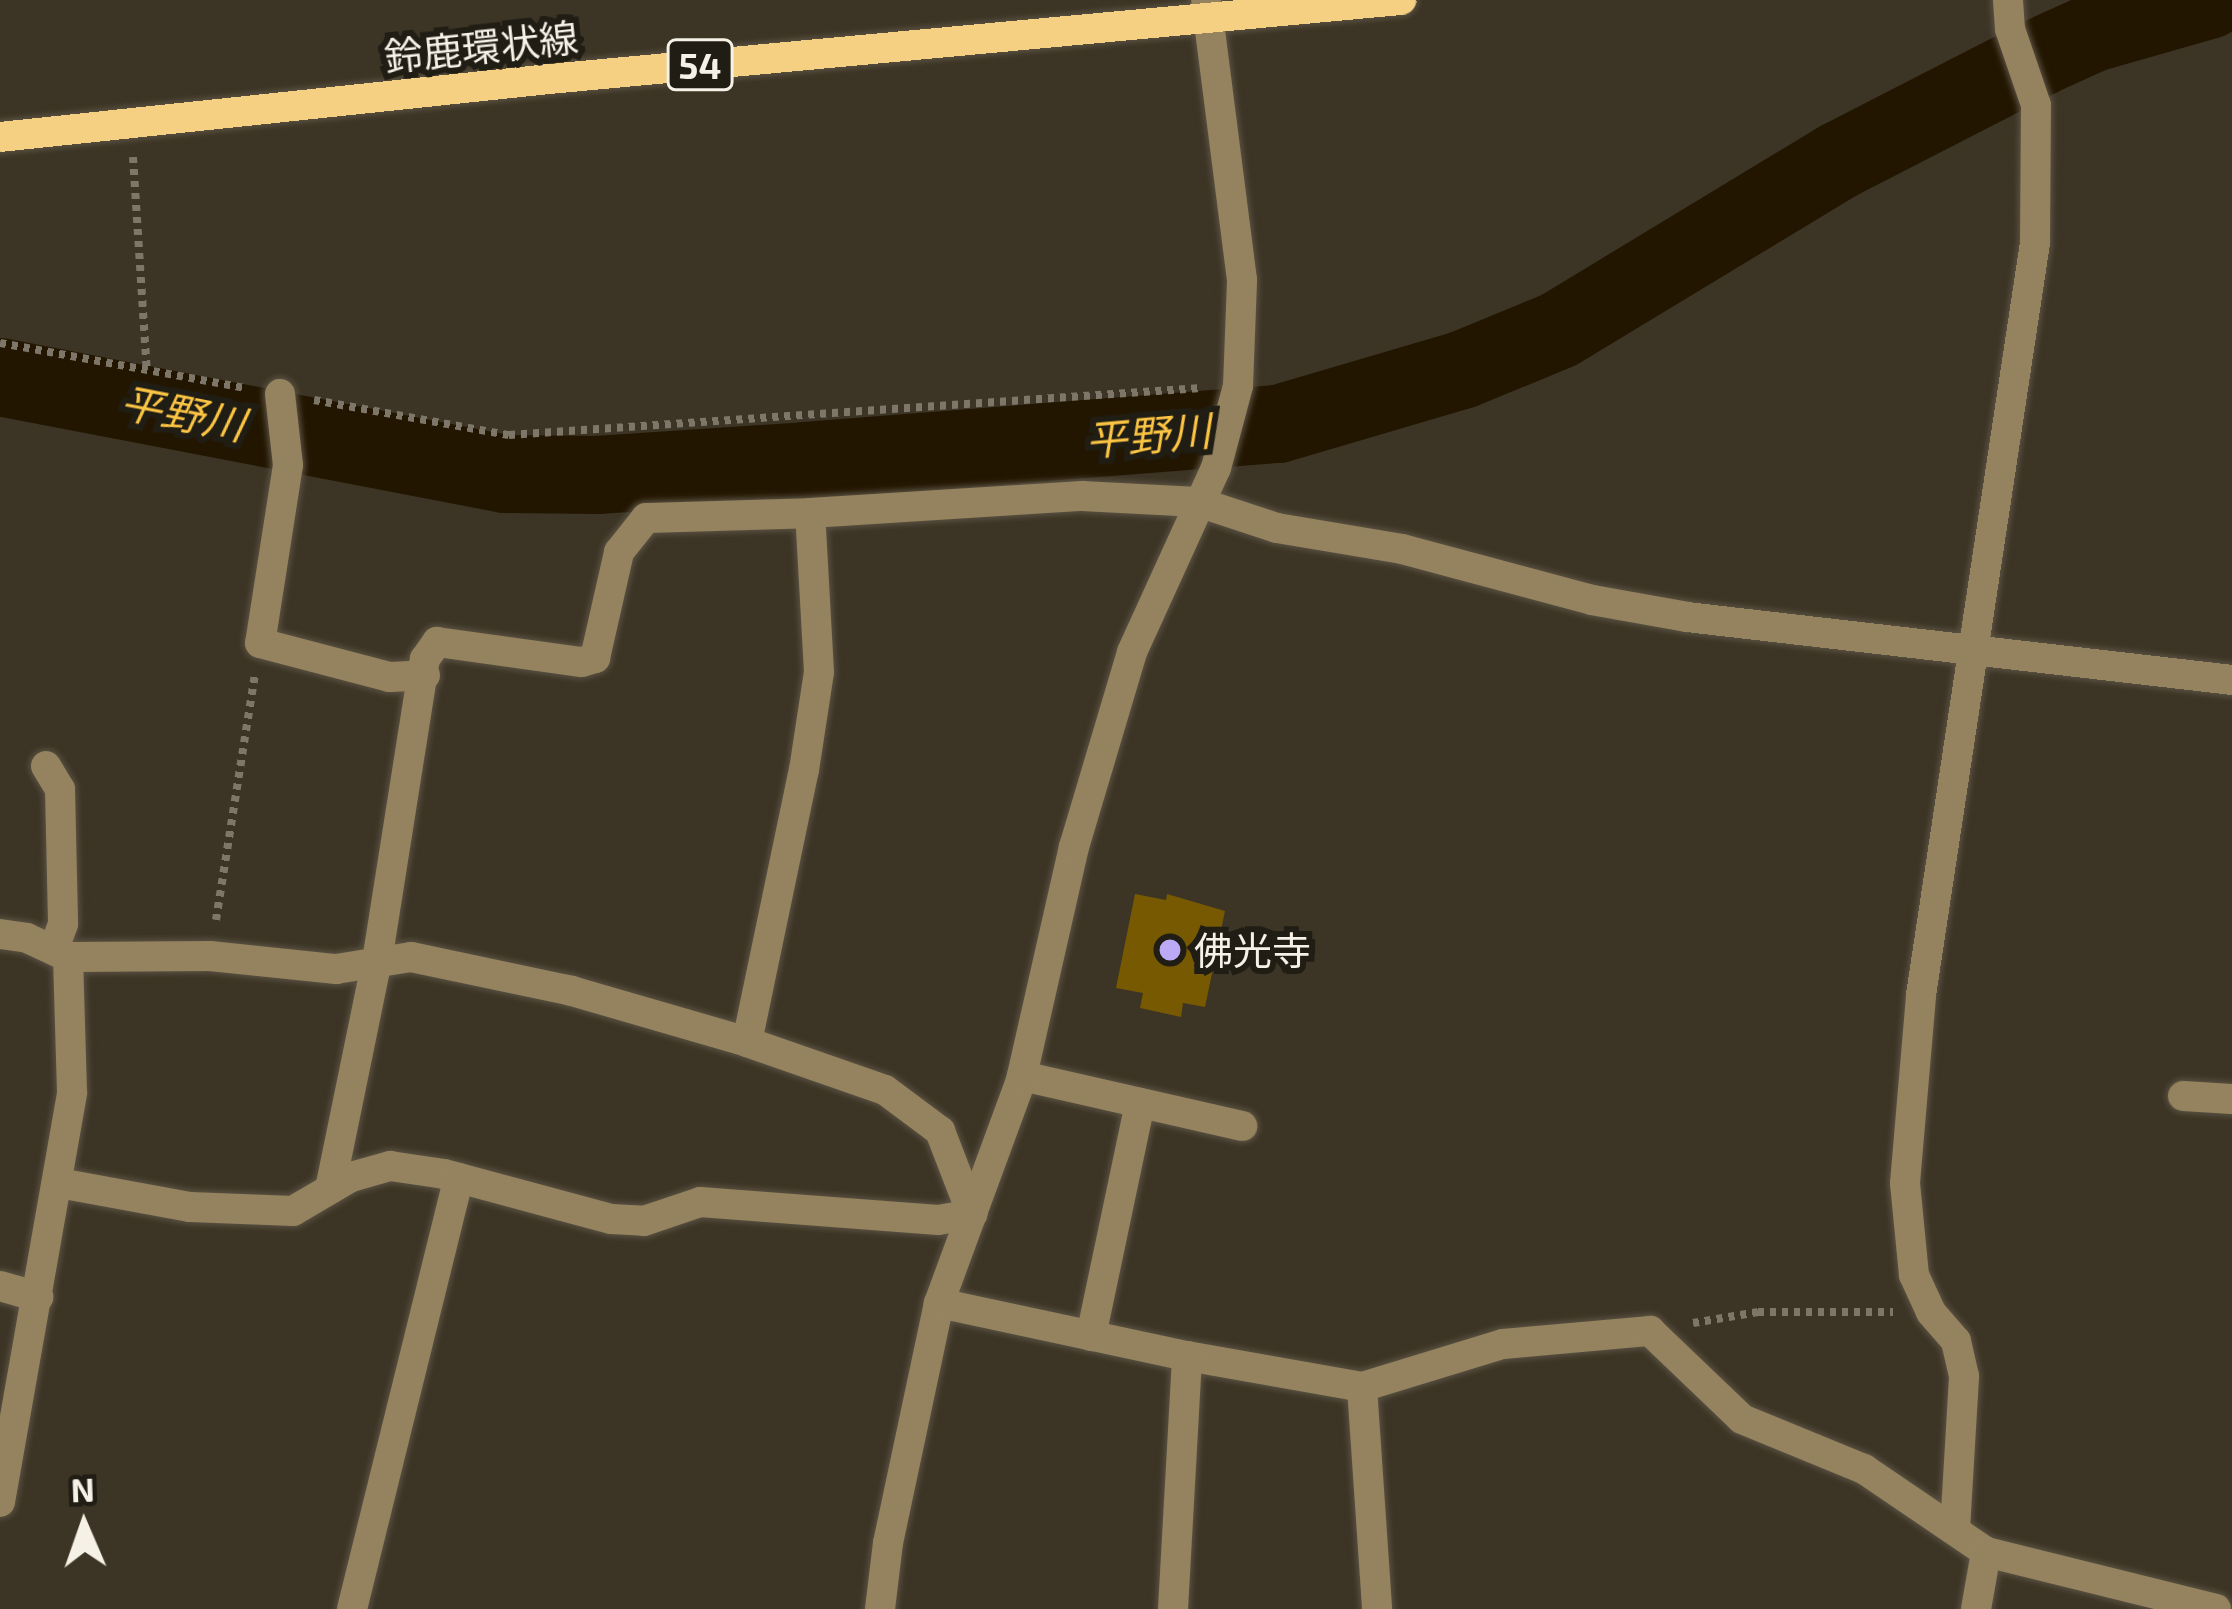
<!DOCTYPE html>
<html>
<head>
<meta charset="utf-8">
<style>
	body { margin:0 }
	#map { position:relative; width:2232px; height:1609px; overflow:hidden; background:#3c3424; font-family:"Exo 2","Noto Sans JP",sans-serif }
	div>[style] { position:absolute }
	.river>* { height:78px; margin:-39px; padding:0 39px; transform-origin:39px; border-radius:39px; background:#231600 }
	.building>* { inset:0; background:#775901 }
	.path>* { height:8px; margin-top:-4px; transform-origin:0; background:repeating-linear-gradient(90deg,#7e7769 0 6px,transparent 0 12px) }
	.roads { filter:drop-shadow(0 0 3px #5a5243) drop-shadow(0 0 3px #5a5243) }
	.minor>* { height:30px; margin:-15px; padding:0 15px; transform-origin:15px; border-radius:15px; background:#95835f }
	.major>* { height:30px; margin:-15px; padding:0 15px; transform-origin:15px; border-radius:15px; background:#f5d083 }
	.dots>* { width:33px; height:33px; translate:-50% -50%; box-sizing:border-box; border:6px solid #201d15; border-radius:50% }
	span { translate:-50% -50%; white-space:nowrap; text-align:center; line-height:1.15; -webkit-text-stroke:12px #201d15; paint-order:stroke }
	.shield-label span { padding:3px 9px; background:#201d15; border:3px solid; border-radius:9px; -webkit-text-stroke-width:0 }
	.shield-label { font-size:36px; color:#f6f1e7; font-weight:700 }
	.street-label { font-size:39px; color:#f6f1e7 }
	.poi-label { font-size:39px; color:#f6f1e7 }
	.left { translate:0 -50%; text-align:left }
	.water-label { font-size:42px; color:#fcc543; font-style:italic }
	.north { position:absolute; left:24px; top:1465px; width:120px; height:120px; -webkit-text-stroke:9px #201d15; paint-order:stroke; rotate:358deg; font-size:33px; font-weight:700; line-height:48px; text-align:center; color:#f6f1e7 }
	.north::after { content:''; display:block; margin:auto; width:42px; height:54px; background:#f6f1e7; clip-path:polygon(50% 0,100% 100%,50% 72%,0 100%) }
</style>
</head>
<body>
<div id="map">
	<div class="river">
		<div style="left:0;top:377px;width:514px;rotate:10.87deg"></div>
		<div style="left:505px;top:474px;width:92px;rotate:0.6deg"></div>
		<div style="left:597px;top:475px;width:209px;rotate:-3.8deg"></div>
		<div style="left:806px;top:461px;width:473px;rotate:-4.5deg"></div>
		<div style="left:1278px;top:424px;width:192px;rotate:-16.4deg"></div>
		<div style="left:1462px;top:370px;width:105px;rotate:-22.4deg"></div>
		<div style="left:1559px;top:330px;width:328px;rotate:-31.2deg"></div>
		<div style="left:1840px;top:160px;width:225px;rotate:-27.2deg"></div>
		<div style="left:2040px;top:57px;width:58px;rotate:-24.4deg"></div>
		<div style="left:2093px;top:33px;width:121px;rotate:-15.9deg"></div>
	</div>
	<div class="building">
		<div style="clip-path:polygon(1135px 894px,1166px 900px,1167px 894px,1225px 911px,1205px 1007px,1183px 1003px,1181px 1017px,1140px 1008px,1143px 993px,1116px 988px)"></div>
	</div>
	<div class="path">
		<div style="left:133px;top:157px;width:214px;rotate:86.3deg"></div>
		<div style="left:0;top:343px;width:250px;rotate:10.4deg"></div>
		<div style="left:314px;top:400px;width:198px;rotate:10.2deg"></div>
		<div style="left:509px;top:435px;width:694px;rotate:-3.89deg"></div>
		<div style="left:216px;top:920px;width:249px;rotate:-81deg"></div>
		<div style="left:1693px;top:1323px;width:66px;rotate:-9.6deg"></div>
		<div style="left:1758px;top:1312px;width:135px"></div>
	</div>
	<div class="roads">
		<div class="minor">
			<div style="left:280px;top:394px;width:71px;rotate:83.6deg"></div>
			<div style="left:288px;top:465px;width:180px;rotate:98.9deg"></div>
			<div style="left:260px;top:643px;width:134px;rotate:14.7deg"></div>
			<div style="left:390px;top:677px;width:35px;rotate:-3deg"></div>
			<div style="left:46px;top:766px;width:27px;rotate:59deg"></div>
			<div style="left:60px;top:789px;width:135px;rotate:88.7deg"></div>
			<div style="left:63px;top:924px;width:27px;rotate:110deg"></div>
			<div style="left:0;top:934px;width:27px;rotate:8deg"></div>
			<div style="left:27px;top:938px;width:45px;rotate:24.9deg"></div>
			<div style="left:68px;top:957px;width:142px;rotate:-0.4deg"></div>
			<div style="left:210px;top:956px;width:127px;rotate:5.9deg"></div>
			<div style="left:336px;top:969px;width:76px;rotate:-9.1deg"></div>
			<div style="left:411px;top:957px;width:165px;rotate:11.9deg"></div>
			<div style="left:572px;top:991px;width:182px;rotate:16.2deg"></div>
			<div style="left:747px;top:1042px;width:146px;rotate:19.2deg"></div>
			<div style="left:885px;top:1090px;width:69px;rotate:36.7deg"></div>
			<div style="left:940px;top:1131px;width:89px;rotate:68.9deg"></div>
			<div style="left:747px;top:1042px;width:278px;rotate:-78.2deg"></div>
			<div style="left:804px;top:770px;width:99px;rotate:-81.3deg"></div>
			<div style="left:819px;top:672px;width:159px;rotate:-93.2deg"></div>
			<div style="left:810px;top:513px;width:273px;rotate:-3.6deg"></div>
			<div style="left:1082px;top:496px;width:116px;rotate:3deg"></div>
			<div style="left:1198px;top:502px;width:83px;rotate:18.2deg"></div>
			<div style="left:1277px;top:528px;width:127px;rotate:9.5deg"></div>
			<div style="left:1402px;top:549px;width:197px;rotate:15deg"></div>
			<div style="left:1592px;top:600px;width:97px;rotate:10.1deg"></div>
			<div style="left:1687px;top:617px;width:549px;rotate:6.59deg"></div>
			<div style="left:1022px;top:1076px;width:226px;rotate:12.8deg"></div>
			<div style="left:2183px;top:1096px;width:49px;rotate:3.5deg"></div>
			<div style="left:59px;top:1183px;width:133px;rotate:10.4deg"></div>
			<div style="left:190px;top:1207px;width:103px;rotate:2.2deg"></div>
			<div style="left:293px;top:1211px;width:67px;rotate:-30.4deg"></div>
			<div style="left:351px;top:1177px;width:41px;rotate:-15.8deg"></div>
			<div style="left:390px;top:1166px;width:55px;rotate:8.4deg"></div>
			<div style="left:444px;top:1174px;width:173px;rotate:15.1deg"></div>
			<div style="left:611px;top:1219px;width:33px;rotate:3deg"></div>
			<div style="left:644px;top:1221px;width:59px;rotate:-18.7deg"></div>
			<div style="left:700px;top:1202px;width:239px;rotate:4.3deg"></div>
			<div style="left:938px;top:1220px;width:35px;rotate:-10deg"></div>
			<div style="left:330px;top:1189px;width:233px;rotate:-78.4deg"></div>
			<div style="left:377px;top:961px;width:306px;rotate:-81deg"></div>
			<div style="left:425px;top:659px;width:21px;rotate:-55deg"></div>
			<div style="left:437px;top:642px;width:146px;rotate:7.9deg"></div>
			<div style="left:582px;top:662px;width:14px;rotate:-17deg"></div>
			<div style="left:595px;top:658px;width:109px;rotate:-77.2deg"></div>
			<div style="left:619px;top:552px;width:43px;rotate:-51.5deg"></div>
			<div style="left:646px;top:518px;width:164px;rotate:-1.7deg"></div>
			<div style="left:0;top:1286px;width:40px;rotate:16deg"></div>
			<div style="left:939px;top:1303px;width:254px;rotate:12.1deg"></div>
			<div style="left:1187px;top:1356px;width:178px;rotate:10deg"></div>
			<div style="left:1362px;top:1387px;width:147px;rotate:-17deg"></div>
			<div style="left:1503px;top:1344px;width:148px;rotate:-5.1deg"></div>
			<div style="left:1650px;top:1331px;width:127px;rotate:43.7deg"></div>
			<div style="left:1742px;top:1419px;width:132px;rotate:22.3deg"></div>
			<div style="left:1864px;top:1469px;width:148px;rotate:34.2deg"></div>
			<div style="left:1986px;top:1552px;width:237px;rotate:13.9deg"></div>
			<div style="left:1091px;top:1336px;width:238px;rotate:-78.1deg"></div>
			<div style="left:1362px;top:1387px;width:223px;rotate:86.1deg"></div>
			<div style="left:0;top:1502px;width:416px;rotate:-80deg"></div>
			<div style="left:72px;top:1092px;width:135px;rotate:-91.7deg"></div>
			<div style="left:1955px;top:1529px;width:153px;rotate:-86.6deg"></div>
			<div style="left:1964px;top:1376px;width:36px;rotate:-103deg"></div>
			<div style="left:1956px;top:1341px;width:38px;rotate:-131deg"></div>
			<div style="left:1931px;top:1312px;width:41px;rotate:-114.7deg"></div>
			<div style="left:1914px;top:1275px;width:92px;rotate:-95.6deg"></div>
			<div style="left:1905px;top:1183px;width:189px;rotate:-85.1deg"></div>
			<div style="left:1921px;top:995px;width:761px;rotate:-81.38deg"></div>
			<div style="left:2035px;top:243px;width:138px;rotate:-89.6deg"></div>
			<div style="left:2036px;top:105px;width:80px;rotate:-108.9deg"></div>
			<div style="left:2010px;top:29px;width:29px;rotate:-94deg"></div>
			<div style="left:352px;top:1609px;width:444px;rotate:-76.1deg"></div>
			<div style="left:880px;top:1609px;width:66px;rotate:-83.1deg"></div>
			<div style="left:888px;top:1543px;width:245px;rotate:-78deg"></div>
			<div style="left:939px;top:1303px;width:238px;rotate:-69.8deg"></div>
			<div style="left:1021px;top:1080px;width:239px;rotate:-77.2deg"></div>
			<div style="left:1074px;top:847px;width:203px;rotate:-73.4deg"></div>
			<div style="left:1132px;top:652px;width:202px;rotate:-65.5deg"></div>
			<div style="left:1216px;top:468px;width:85px;rotate:-75deg"></div>
			<div style="left:1238px;top:386px;width:106px;rotate:-87.8deg"></div>
			<div style="left:1242px;top:280px;width:282px;rotate:-97.3deg"></div>
			<div style="left:1173px;top:1609px;width:253px;rotate:-86.8deg"></div>
			<div style="left:1976px;top:1609px;width:58px;rotate:-80deg"></div>
		</div>
		<div class="major">
			<div style="left:0;top:137px;width:552px;rotate:-6.03deg"></div>
			<div style="left:549px;top:79px;width:856px;rotate:-5.3deg"></div>
		</div>
	</div>
	<div class="dots">
		<div style="left:1170px;top:950px;background:#bcaaf6"></div>
	</div>
	<div class="shield-label">
		<span style="left:700px;top:65px">54</span>
	</div>
	<div class="street-label">
		<span style="left:481px;top:47px;rotate:-6deg">鈴鹿環状線</span>
	</div>
	<div class="poi-label">
		<span class="left" style="left:1194px;top:950px">佛光寺</span>
	</div>
	<div class="water-label">
		<span style="left:183px;top:412px;rotate:11deg">平野川</span>
		<span style="left:1148px;top:434px;rotate:-5deg">平野川</span>
	</div>
	<div class="north">N</div>
</div>
</body>
</html>
